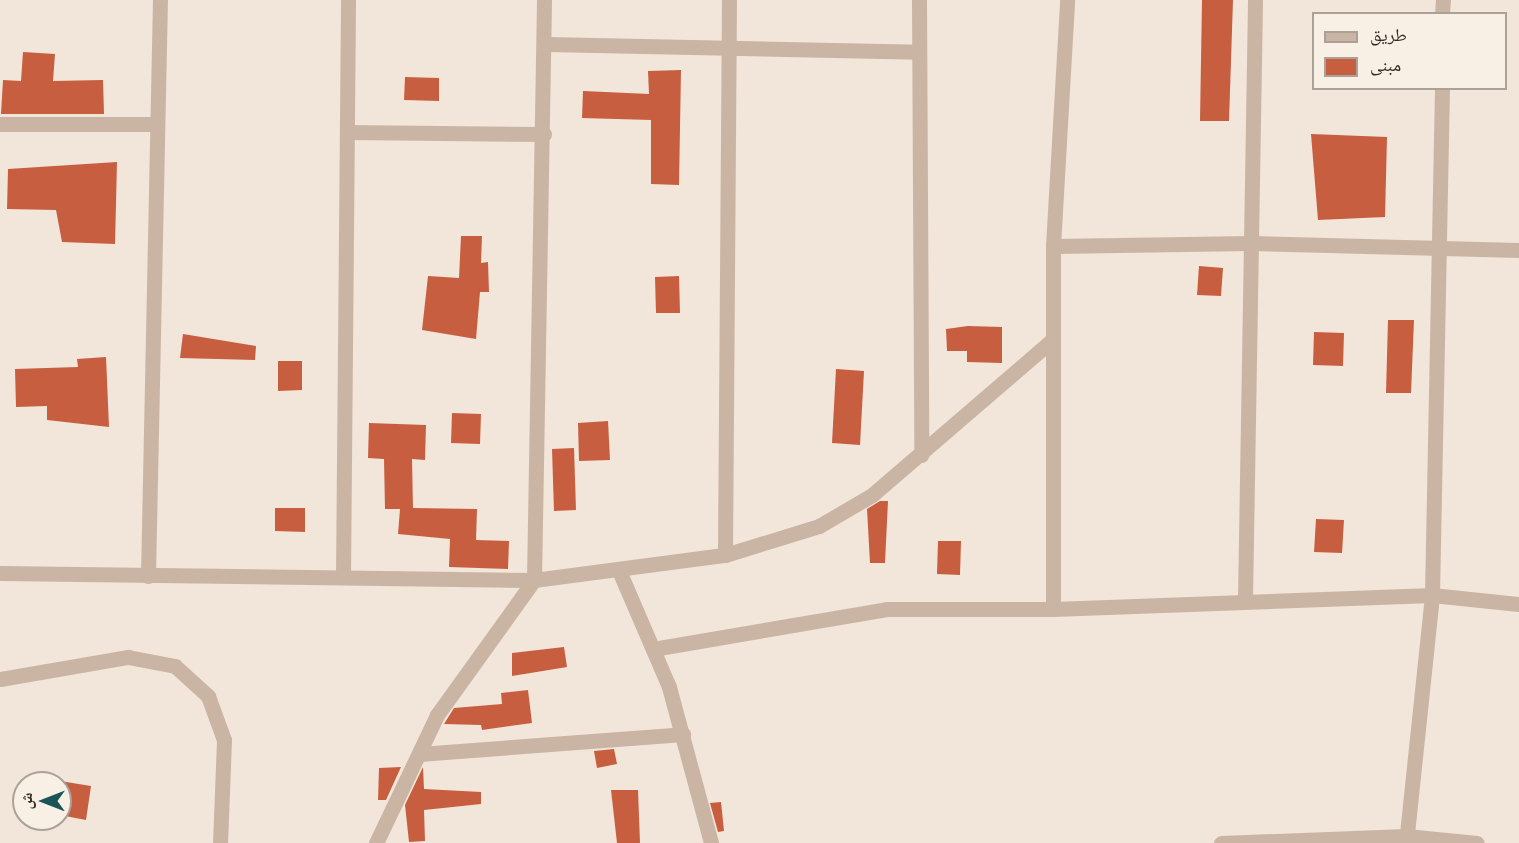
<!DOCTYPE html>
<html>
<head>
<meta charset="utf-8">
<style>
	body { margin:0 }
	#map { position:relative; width:1519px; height:843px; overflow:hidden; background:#f2e5d9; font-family:"PT Sans","Noto Naskh Arabic",sans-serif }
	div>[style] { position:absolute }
	.building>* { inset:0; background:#c85e40 }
	.minor>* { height:15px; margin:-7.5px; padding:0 7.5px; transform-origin:7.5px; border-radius:7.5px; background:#cab5a5 }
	span { translate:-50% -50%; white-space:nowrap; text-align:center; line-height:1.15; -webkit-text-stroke:6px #f9f0e5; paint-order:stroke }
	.legend { position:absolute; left:1312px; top:12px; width:195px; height:78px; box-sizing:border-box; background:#f9f0e5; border:2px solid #aba199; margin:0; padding:8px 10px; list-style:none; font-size:18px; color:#352b26 }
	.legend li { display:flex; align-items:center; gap:12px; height:30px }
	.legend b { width:30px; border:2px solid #aba199 }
	.north { position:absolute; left:12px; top:771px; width:60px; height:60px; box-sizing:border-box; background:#f9f0e5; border:2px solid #aba199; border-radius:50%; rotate:270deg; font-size:16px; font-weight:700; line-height:24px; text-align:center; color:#352b26 }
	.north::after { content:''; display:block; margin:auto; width:21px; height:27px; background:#1b5457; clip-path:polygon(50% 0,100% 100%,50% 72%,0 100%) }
</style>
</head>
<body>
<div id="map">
	<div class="building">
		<div style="clip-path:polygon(1202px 0,1233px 0,1229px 121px,1200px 121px)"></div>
		<div style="clip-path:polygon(23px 52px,55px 54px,53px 81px,103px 80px,104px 114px,1px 114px,3px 80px,21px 81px)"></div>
		<div style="clip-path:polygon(681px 70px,679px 185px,651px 184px,651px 120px,582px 118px,583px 91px,649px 94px,648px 71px)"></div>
		<div style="clip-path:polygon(405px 77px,439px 78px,439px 101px,404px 100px)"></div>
		<div style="clip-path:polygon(1311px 134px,1387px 137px,1385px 217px,1318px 220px)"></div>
		<div style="clip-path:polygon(117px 162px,115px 244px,62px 242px,56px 210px,7px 209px,8px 169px)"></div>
		<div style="clip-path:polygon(461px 236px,482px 236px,481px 263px,488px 262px,489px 292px,480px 292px,476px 339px,422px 330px,428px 276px,459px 278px)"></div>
		<div style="clip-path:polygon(1199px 266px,1223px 268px,1221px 296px,1197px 295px)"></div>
		<div style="clip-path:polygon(679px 276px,680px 313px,656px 313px,655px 277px)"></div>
		<div style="clip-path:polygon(1388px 320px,1414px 320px,1411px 393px,1386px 393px)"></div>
		<div style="clip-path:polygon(968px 326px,1002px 327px,1002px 363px,967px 362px,967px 351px,947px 351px,946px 329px)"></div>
		<div style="clip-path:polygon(1314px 332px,1344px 333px,1343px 366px,1313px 365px)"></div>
		<div style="clip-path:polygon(183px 334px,256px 346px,255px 360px,180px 358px)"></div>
		<div style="clip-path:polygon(106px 357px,109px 427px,47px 420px,47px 406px,16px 407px,15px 369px,78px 367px,77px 359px)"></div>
		<div style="clip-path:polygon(278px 361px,302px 361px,302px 390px,278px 391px)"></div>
		<div style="clip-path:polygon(836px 369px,864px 371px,860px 445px,832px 443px)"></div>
		<div style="clip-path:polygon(452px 413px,481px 414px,480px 444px,451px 443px)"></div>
		<div style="clip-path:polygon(608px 421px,610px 460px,579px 461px,578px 423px)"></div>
		<div style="clip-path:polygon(369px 423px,426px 425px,425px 460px,412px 459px,413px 508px,477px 509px,476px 540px,509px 541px,508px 569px,449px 567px,450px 539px,398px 534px,400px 509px,385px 509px,384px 459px,368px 458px)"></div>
		<div style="clip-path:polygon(574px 448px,576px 510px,554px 511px,552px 449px)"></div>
		<div style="clip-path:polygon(880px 501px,888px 501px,885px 563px,870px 563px,867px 509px)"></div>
		<div style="clip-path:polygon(275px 508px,305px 508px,305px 532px,275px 531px)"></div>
		<div style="clip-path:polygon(1316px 519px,1344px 520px,1342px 553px,1314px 552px)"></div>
		<div style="clip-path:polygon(938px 541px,961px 541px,960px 575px,937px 574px)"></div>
		<div style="clip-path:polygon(564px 647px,567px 667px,512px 676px,512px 653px)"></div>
		<div style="clip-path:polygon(528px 690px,532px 723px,482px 730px,481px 725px,444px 724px,454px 708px,502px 704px,501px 693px)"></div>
		<div style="clip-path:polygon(614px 749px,617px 764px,597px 768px,594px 751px)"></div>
		<div style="clip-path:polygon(401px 767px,386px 800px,378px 800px,379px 768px)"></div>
		<div style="clip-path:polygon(423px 767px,424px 789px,481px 792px,481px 804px,424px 810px,425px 841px,409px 842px,405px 805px)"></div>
		<div style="clip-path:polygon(60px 781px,91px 786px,86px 820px,60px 815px)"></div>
		<div style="clip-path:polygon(611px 790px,638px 790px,640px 843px,617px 843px)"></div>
		<div style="clip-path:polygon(721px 802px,724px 831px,718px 832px,710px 803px)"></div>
	</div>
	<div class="minor">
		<div style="left:919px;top:0;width:455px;rotate:89.7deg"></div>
		<div style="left:1442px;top:14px;width:14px;rotate:-86deg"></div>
		<div style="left:546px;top:44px;width:373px;rotate:1.2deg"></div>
		<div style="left:0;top:124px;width:157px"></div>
		<div style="left:347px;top:132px;width:197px;rotate:0.6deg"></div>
		<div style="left:1053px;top:246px;width:198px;rotate:-0.9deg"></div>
		<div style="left:1251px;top:243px;width:268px;rotate:1.5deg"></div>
		<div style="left:725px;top:555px;width:555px;rotate:-89.59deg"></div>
		<div style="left:0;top:573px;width:534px;rotate:0.75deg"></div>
		<div style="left:534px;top:580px;width:193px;rotate:-7.5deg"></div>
		<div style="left:725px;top:555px;width:98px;rotate:-17.1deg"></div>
		<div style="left:819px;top:526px;width:61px;rotate:-30.3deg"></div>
		<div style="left:872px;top:495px;width:238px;rotate:-40.7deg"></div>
		<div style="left:620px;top:573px;width:124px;rotate:66.7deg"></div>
		<div style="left:669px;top:687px;width:162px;rotate:74.9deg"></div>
		<div style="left:148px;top:576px;width:576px;rotate:-88.81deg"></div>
		<div style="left:343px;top:577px;width:577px;rotate:-89.5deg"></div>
		<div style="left:1245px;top:599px;width:599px;rotate:-89.04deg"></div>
		<div style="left:1053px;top:609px;width:363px;rotate:-90deg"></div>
		<div style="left:1053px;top:246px;width:246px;rotate:-86.7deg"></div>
		<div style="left:653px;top:649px;width:237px;rotate:-9.7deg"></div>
		<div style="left:887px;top:609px;width:166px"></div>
		<div style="left:1053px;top:609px;width:379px;rotate:-2.1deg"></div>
		<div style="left:1432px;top:595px;width:87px;rotate:5.9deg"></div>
		<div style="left:0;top:679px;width:130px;rotate:-9.8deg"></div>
		<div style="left:128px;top:657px;width:48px;rotate:10.8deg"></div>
		<div style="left:175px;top:666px;width:45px;rotate:42.3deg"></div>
		<div style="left:208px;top:696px;width:47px;rotate:70deg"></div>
		<div style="left:224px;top:740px;width:103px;rotate:92.2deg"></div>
		<div style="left:419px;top:754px;width:265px;rotate:-4.3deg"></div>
		<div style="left:376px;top:843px;width:142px;rotate:-64.5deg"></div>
		<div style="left:437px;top:715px;width:166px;rotate:-54.3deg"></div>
		<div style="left:534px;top:580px;width:580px;rotate:-89.01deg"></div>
		<div style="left:1221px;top:843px;width:185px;rotate:-2.2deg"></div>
		<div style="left:1406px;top:836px;width:71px;rotate:5.6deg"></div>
		<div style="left:1406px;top:843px;width:249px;rotate:-84deg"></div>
		<div style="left:1432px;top:595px;width:507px;rotate:-88.87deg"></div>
	</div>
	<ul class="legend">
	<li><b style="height:8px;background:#cab5a5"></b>طريق</li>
	<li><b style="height:16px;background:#c85e40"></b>مبنى</li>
	</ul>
	<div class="north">ش</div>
</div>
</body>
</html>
